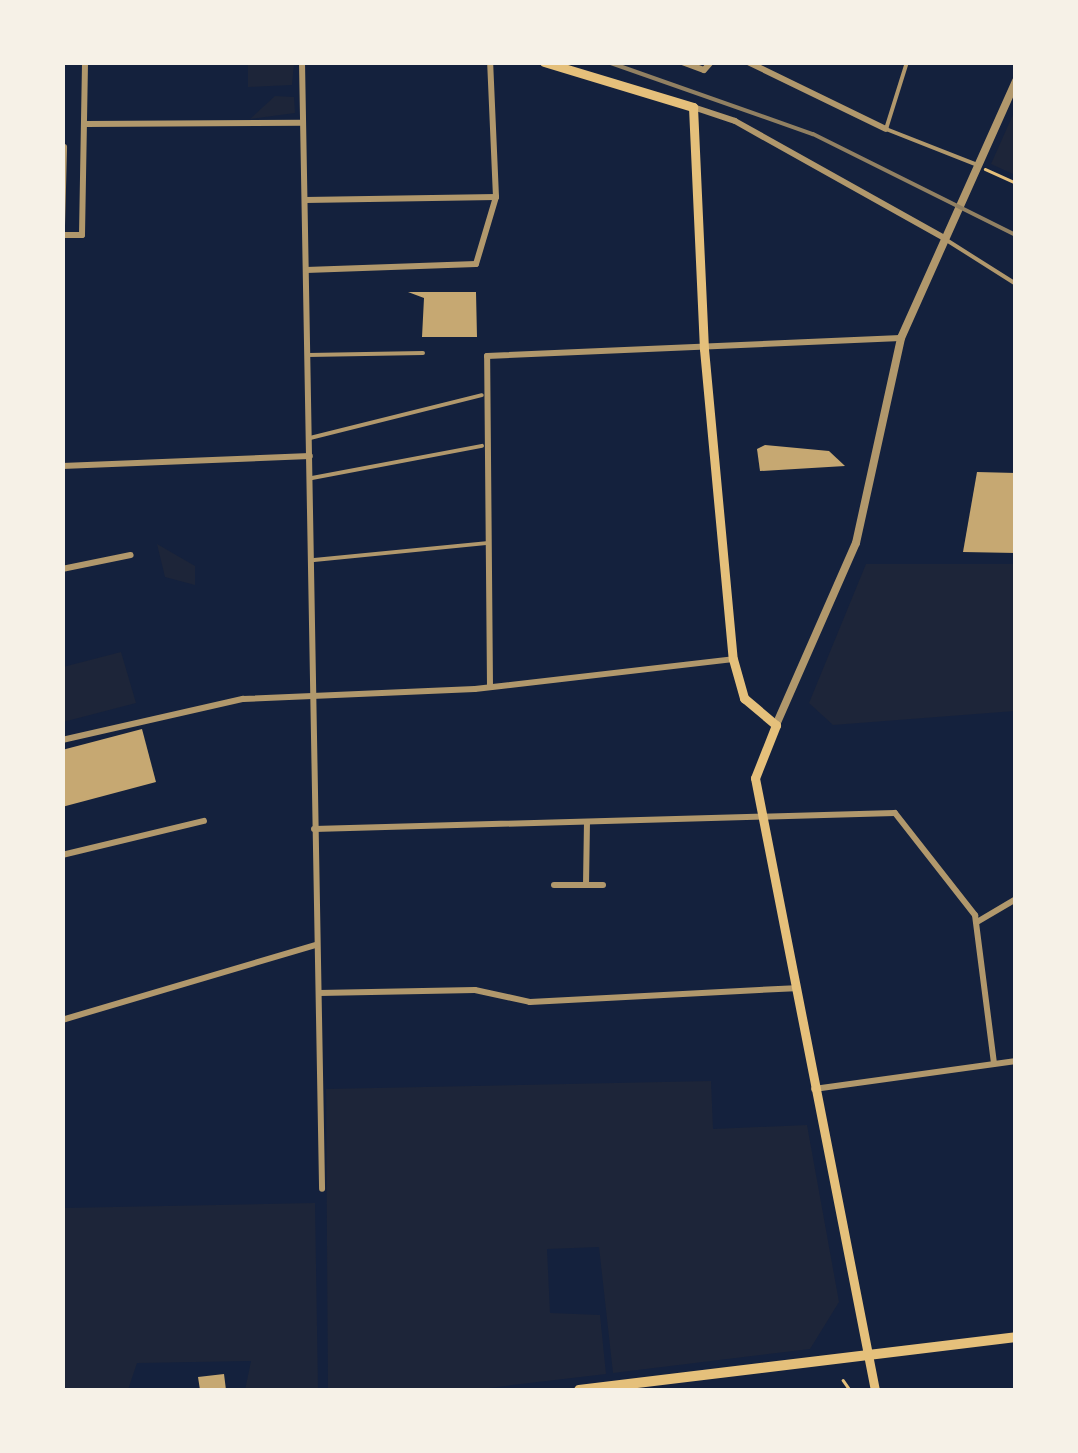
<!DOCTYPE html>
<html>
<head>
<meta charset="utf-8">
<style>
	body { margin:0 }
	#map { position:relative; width:1078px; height:1453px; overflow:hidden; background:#14213d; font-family:"DM Sans",sans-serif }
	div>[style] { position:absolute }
	.green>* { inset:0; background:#1d2539 }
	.building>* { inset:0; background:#c6a872 }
	.path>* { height:2.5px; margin:-1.25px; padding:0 1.25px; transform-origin:1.25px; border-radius:1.25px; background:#e5c07b }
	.service>* { height:4px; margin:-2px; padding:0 2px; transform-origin:2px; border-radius:2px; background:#b1986c }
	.minor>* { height:6px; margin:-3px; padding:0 3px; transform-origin:3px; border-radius:3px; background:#b1986c }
	.tertiary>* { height:8px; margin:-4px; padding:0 4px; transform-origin:4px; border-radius:4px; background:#b1986c }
	.secondary>* { height:9px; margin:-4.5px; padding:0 4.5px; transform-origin:4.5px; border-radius:4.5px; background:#e5c07b }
	.primary>* { height:10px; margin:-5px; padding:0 5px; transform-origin:5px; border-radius:5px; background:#e5c07b }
	.rail>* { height:4px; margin:-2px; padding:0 2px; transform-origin:2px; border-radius:2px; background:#918062 }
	span { translate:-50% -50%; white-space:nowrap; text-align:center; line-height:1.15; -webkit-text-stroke:10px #f6f1e7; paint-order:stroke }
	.frame { position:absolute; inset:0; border:65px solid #f6f1e7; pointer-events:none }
</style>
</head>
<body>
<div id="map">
	<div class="green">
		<div style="clip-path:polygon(248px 63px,294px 63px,292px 85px,248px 87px)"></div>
		<div style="clip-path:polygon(275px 96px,294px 97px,295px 113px,250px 119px)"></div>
		<div style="clip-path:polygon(1015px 110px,1015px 175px,991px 164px)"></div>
		<div style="clip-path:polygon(157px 544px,195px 566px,195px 585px,165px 577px)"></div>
		<div style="clip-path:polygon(866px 564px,1015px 564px,1015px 711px,833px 725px,809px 703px)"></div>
		<div style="clip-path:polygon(121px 652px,136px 703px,63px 722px,63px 667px)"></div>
		<div style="clip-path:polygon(711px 1081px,713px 1129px,807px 1125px,839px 1302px,810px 1349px,613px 1373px,599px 1247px,547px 1249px,550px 1313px,600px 1315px,606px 1374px,471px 1390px,328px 1390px,326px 1089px)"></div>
		<div style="clip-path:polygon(315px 1203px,318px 1390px,245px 1390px,251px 1361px,137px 1363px,128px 1390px,63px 1390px,63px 1208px)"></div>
	</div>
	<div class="building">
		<div style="clip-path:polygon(408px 292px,476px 292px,477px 337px,422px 337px,424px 298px)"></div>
		<div style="clip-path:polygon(765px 445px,829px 451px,845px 466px,760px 471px,757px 449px)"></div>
		<div style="clip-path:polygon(977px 472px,1016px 473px,1016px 553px,963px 552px)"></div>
		<div style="clip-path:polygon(142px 729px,156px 782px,62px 807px,62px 750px)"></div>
		<div style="clip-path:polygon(224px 1374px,226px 1390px,200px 1390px,198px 1377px)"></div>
	</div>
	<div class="path">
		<div style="left:985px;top:169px;width:34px;rotate:24deg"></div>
		<div style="left:843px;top:1380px;width:12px;rotate:55deg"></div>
	</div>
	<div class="service">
		<div style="left:907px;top:62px;width:70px;rotate:107.4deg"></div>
		<div style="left:886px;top:129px;width:96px;rotate:21.5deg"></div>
		<div style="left:948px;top:241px;width:80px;rotate:32.3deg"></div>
		<div style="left:308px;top:355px;width:115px;rotate:-1deg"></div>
		<div style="left:310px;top:438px;width:177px;rotate:-14deg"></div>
		<div style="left:312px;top:478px;width:173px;rotate:-10.7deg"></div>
		<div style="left:314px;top:560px;width:173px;rotate:-5.6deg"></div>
	</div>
	<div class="minor">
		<div style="left:302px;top:62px;width:1127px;rotate:88.98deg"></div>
		<div style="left:682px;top:62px;width:23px;rotate:20deg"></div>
		<div style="left:704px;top:70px;width:11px;rotate:-49deg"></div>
		<div style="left:748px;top:62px;width:153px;rotate:25.9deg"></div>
		<div style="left:693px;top:107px;width:44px;rotate:18.4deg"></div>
		<div style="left:735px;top:121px;width:240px;rotate:29.2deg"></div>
		<div style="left:86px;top:124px;width:217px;rotate:-0.3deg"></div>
		<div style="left:305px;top:200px;width:191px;rotate:-0.9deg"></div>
		<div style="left:62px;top:226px;width:79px;rotate:-88.5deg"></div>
		<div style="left:62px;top:235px;width:20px"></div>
		<div style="left:82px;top:235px;width:173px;rotate:-89deg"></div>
		<div style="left:306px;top:270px;width:170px;rotate:-2deg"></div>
		<div style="left:476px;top:264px;width:70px;rotate:-73.4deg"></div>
		<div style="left:496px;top:197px;width:135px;rotate:-92.5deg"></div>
		<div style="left:62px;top:466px;width:248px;rotate:-2.3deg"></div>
		<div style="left:62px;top:569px;width:70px;rotate:-11.5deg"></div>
		<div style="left:490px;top:686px;width:330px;rotate:-90.5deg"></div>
		<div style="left:487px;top:356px;width:414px;rotate:-2.5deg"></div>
		<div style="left:62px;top:740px;width:186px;rotate:-12.8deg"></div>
		<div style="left:243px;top:699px;width:232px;rotate:-2.5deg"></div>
		<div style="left:475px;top:689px;width:260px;rotate:-6.6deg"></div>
		<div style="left:314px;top:829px;width:581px;rotate:-1.58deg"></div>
		<div style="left:895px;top:813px;width:130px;rotate:51.9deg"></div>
		<div style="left:975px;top:915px;width:150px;rotate:82.7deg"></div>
		<div style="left:62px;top:855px;width:146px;rotate:-13.5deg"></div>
		<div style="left:554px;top:885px;width:49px"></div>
		<div style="left:586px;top:885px;width:61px;rotate:-89.1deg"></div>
		<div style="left:977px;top:922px;width:45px;rotate:-30.5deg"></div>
		<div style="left:319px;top:993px;width:156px;rotate:-1.1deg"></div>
		<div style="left:475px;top:990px;width:56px;rotate:12.3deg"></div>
		<div style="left:530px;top:1002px;width:265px;rotate:-3deg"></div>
		<div style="left:62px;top:1020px;width:264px;rotate:-16.5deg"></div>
		<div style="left:814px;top:1089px;width:204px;rotate:-7.9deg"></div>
	</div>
	<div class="tertiary">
		<div style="left:776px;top:725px;width:199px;rotate:-66.3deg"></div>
		<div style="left:856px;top:543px;width:210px;rotate:-77.6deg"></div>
		<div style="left:901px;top:338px;width:282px;rotate:-65.9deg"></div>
	</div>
	<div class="secondary">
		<div style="left:544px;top:62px;width:156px;rotate:16.8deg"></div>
		<div style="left:693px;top:107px;width:242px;rotate:87.4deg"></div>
		<div style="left:704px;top:349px;width:311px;rotate:84.7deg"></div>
		<div style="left:733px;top:659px;width:41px;rotate:74.2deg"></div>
		<div style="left:744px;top:698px;width:42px;rotate:40.2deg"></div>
		<div style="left:776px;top:725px;width:57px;rotate:111.6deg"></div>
		<div style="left:755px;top:778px;width:624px;rotate:78.91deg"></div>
	</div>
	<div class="primary">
		<div style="left:579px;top:1390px;width:440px;rotate:-6.9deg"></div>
	</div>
	<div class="rail">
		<div style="left:608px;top:62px;width:217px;rotate:19.4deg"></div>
		<div style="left:813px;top:134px;width:227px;rotate:26.5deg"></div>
	</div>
	<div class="frame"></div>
</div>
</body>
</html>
